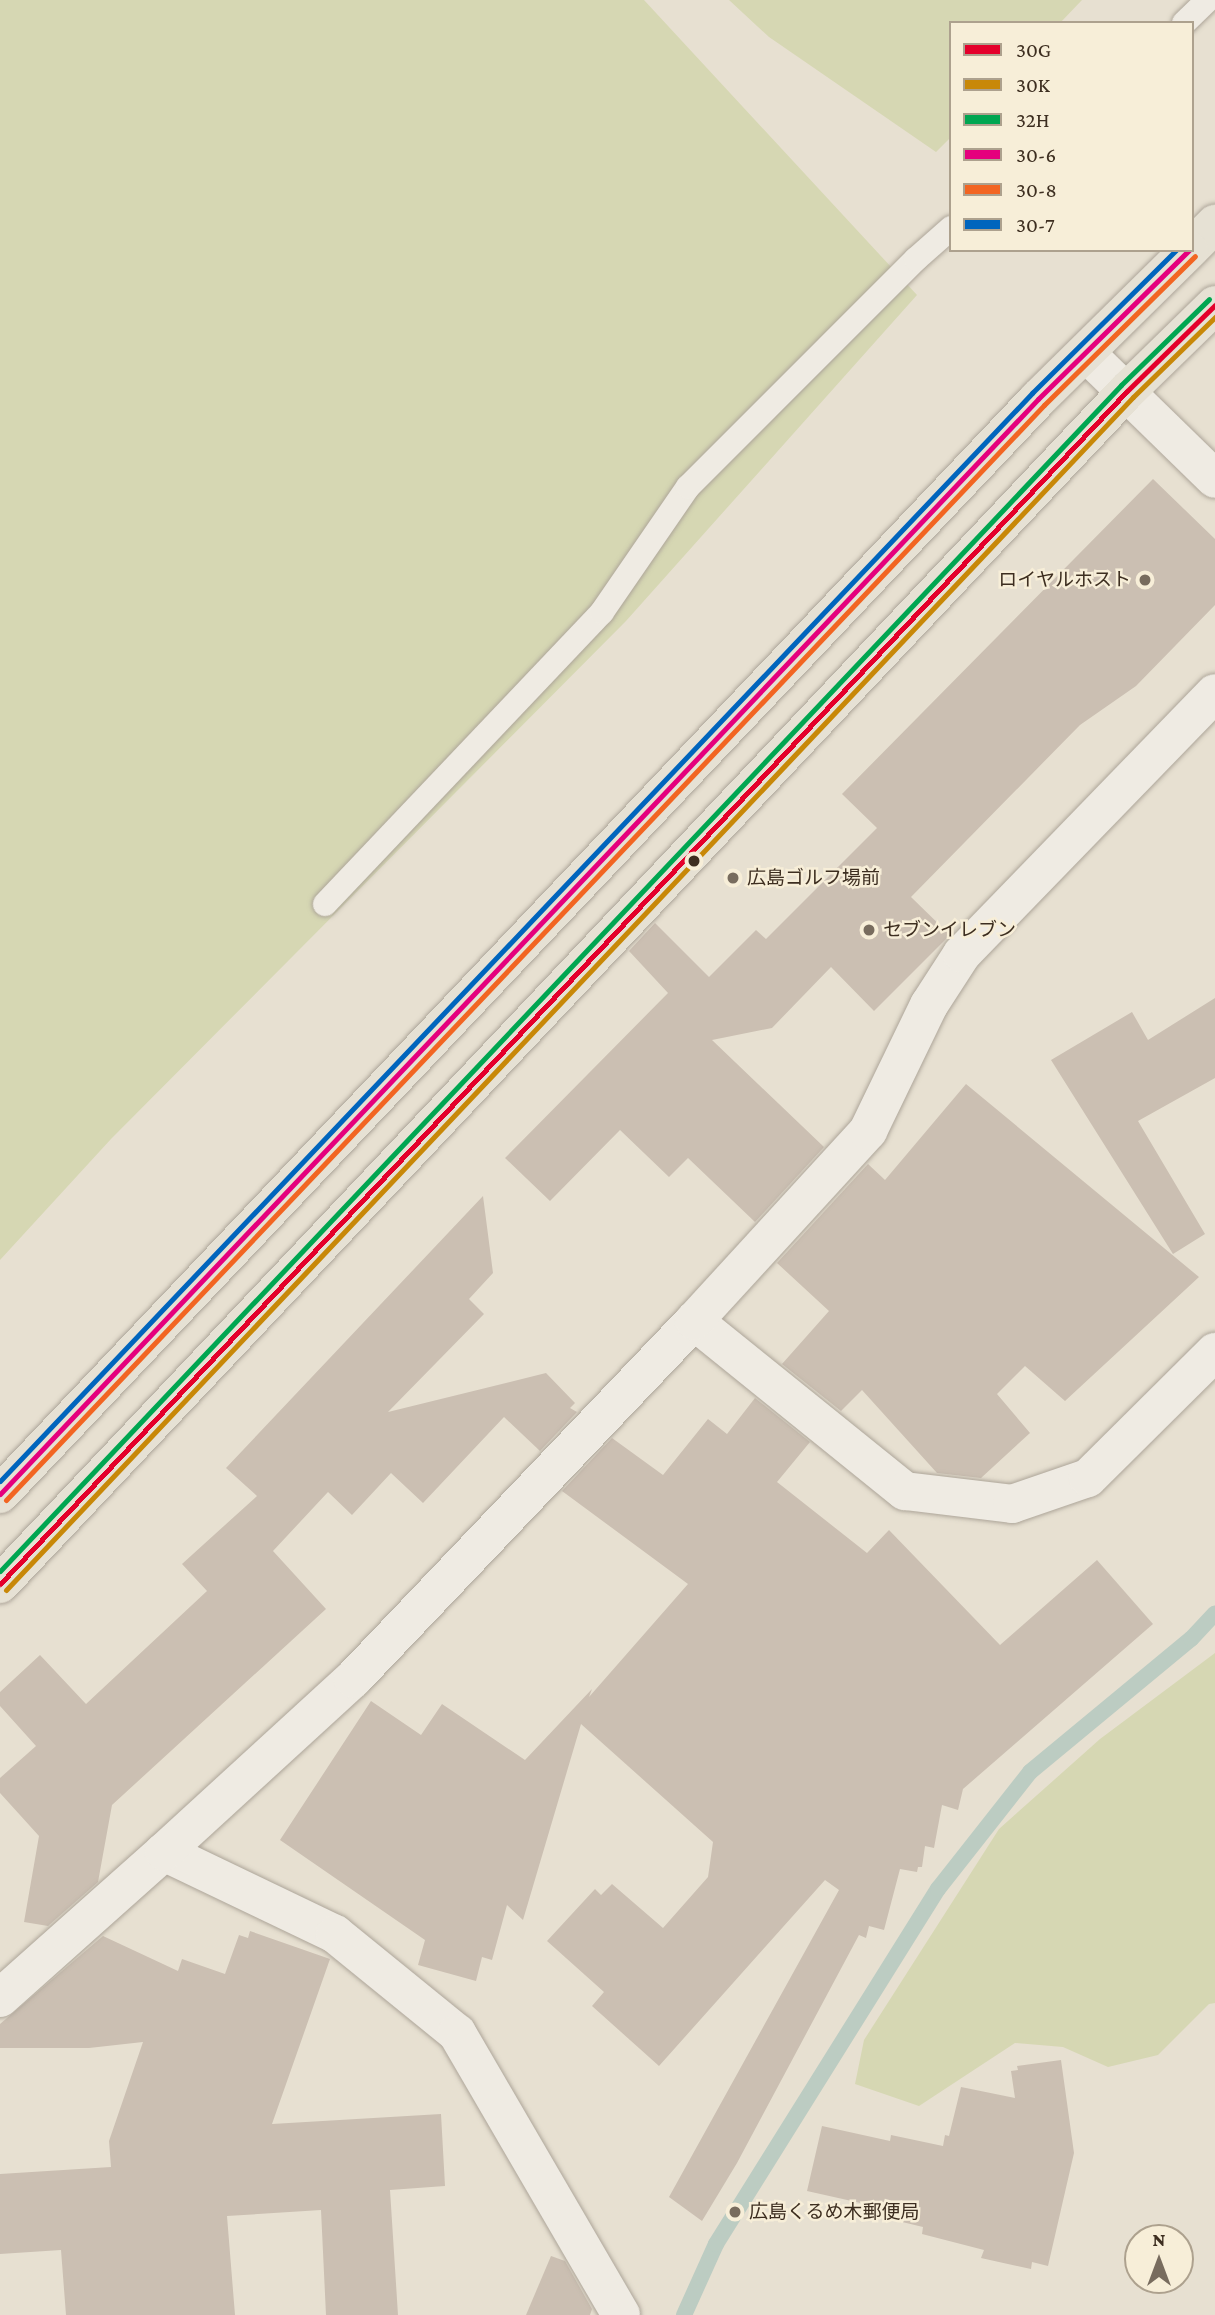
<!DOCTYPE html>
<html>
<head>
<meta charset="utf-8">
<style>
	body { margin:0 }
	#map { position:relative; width:1215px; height:2315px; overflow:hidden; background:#e7e0d1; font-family:"Crimson Pro","Noto Sans JP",serif }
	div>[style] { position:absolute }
	.green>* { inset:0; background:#d6d7b3 }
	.stream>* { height:16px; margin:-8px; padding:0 8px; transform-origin:8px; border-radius:8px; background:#bcccc2 }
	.building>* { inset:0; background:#cbbfb2 }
	.roads { filter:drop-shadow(0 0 2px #ada599) drop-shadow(0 0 2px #ada599) }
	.service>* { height:24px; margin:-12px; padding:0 12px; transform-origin:12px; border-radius:12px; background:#efebe3 }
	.minor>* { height:38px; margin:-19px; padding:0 19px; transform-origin:19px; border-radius:19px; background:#efebe3 }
	.primary>* { height:38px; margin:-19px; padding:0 19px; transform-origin:19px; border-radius:19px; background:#e6e1d4 }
	.bus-1>* { height:5px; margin:-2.5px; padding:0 2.5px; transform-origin:2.5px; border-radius:2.5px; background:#e4002b }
	.bus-2>* { height:5px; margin:-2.5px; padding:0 2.5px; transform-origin:2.5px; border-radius:2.5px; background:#c88808 }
	.bus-3>* { height:5px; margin:-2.5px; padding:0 2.5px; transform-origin:2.5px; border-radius:2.5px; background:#00a651 }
	.bus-4>* { height:5px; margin:-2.5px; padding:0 2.5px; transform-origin:2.5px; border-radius:2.5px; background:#e5007d }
	.bus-5>* { height:5px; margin:-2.5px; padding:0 2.5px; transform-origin:2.5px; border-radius:2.5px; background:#f26522 }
	.bus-6>* { height:5px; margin:-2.5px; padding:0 2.5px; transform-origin:2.5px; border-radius:2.5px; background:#0065bd }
	.dots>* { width:19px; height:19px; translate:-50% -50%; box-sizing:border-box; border:4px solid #f7eed8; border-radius:50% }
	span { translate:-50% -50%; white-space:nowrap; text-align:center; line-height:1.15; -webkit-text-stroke:5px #f7eed8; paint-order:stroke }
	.poi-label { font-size:19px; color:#3d2e20 }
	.right { translate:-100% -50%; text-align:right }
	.left { translate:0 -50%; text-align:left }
	.legend { position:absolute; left:949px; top:21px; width:245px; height:231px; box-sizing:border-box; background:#f7eed8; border:2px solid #ada18e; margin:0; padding:9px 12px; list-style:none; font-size:21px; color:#3d2e20 }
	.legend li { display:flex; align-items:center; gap:14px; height:35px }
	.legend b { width:35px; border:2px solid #ada18e }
	.north { position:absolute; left:1124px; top:2224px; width:70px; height:70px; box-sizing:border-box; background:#f7eed8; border:2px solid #ada18e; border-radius:50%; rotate:0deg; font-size:19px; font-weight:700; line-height:28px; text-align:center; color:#3d2e20 }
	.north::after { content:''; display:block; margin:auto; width:24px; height:32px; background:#786c5e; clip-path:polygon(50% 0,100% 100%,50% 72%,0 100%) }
</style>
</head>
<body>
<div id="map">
	<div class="green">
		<div style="clip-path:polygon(0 0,644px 0,917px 295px,626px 621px,111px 1139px,0 1260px)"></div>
		<div style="clip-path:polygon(729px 0,1082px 0,1060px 23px,951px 23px,951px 137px,936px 152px,769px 37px)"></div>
		<div style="clip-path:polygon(1215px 1653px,1215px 2003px,1209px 2004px,1158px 2055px,1108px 2067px,1063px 2047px,1015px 2043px,919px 2106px,855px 2084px,864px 2040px,999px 1829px,1100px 1739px)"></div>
	</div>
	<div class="stream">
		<div style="left:684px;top:2315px;width:78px;rotate:-65.7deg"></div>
		<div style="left:716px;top:2244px;width:419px;rotate:-58deg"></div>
		<div style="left:938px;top:1889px;width:149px;rotate:-51.8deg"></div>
		<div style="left:1030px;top:1772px;width:209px;rotate:-39.6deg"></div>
		<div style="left:1191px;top:1639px;width:35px;rotate:-47deg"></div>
	</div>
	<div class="building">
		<div style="clip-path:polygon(1153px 479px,1215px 539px,1215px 605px,1136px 686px,1080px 725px,911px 897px,950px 935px,874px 1011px,831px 967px,772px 1028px,712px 1040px,824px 1147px,755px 1222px,688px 1158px,669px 1177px,620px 1130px,550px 1201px,505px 1158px,668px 993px,629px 951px,655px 923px,709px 977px,756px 930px,766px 939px,877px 828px,842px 794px)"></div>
		<div style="clip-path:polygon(1215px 998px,1215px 1078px,1138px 1121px,1205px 1234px,1173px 1254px,1051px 1060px,1132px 1012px,1148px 1040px)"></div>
		<div style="clip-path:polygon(966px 1084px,1199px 1277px,1065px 1401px,1025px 1366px,997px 1394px,1030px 1433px,981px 1478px,937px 1473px,862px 1390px,841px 1411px,782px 1364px,829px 1311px,777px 1263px,868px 1164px,885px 1180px)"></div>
		<div style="clip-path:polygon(483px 1196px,493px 1273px,469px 1299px,484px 1314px,388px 1412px,546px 1373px,575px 1403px,570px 1408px,577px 1412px,540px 1451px,504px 1417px,423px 1503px,391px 1473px,352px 1515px,328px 1492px,273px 1551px,326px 1609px,112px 1805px,98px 1882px,48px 1926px,24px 1922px,39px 1836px,0 1793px,0 1778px,36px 1746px,0 1706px,0 1692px,40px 1655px,86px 1704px,207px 1591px,182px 1564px,257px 1496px,226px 1468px)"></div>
		<div style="clip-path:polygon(755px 1398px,810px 1442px,777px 1482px,867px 1553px,889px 1530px,1000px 1645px,1097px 1560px,1153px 1624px,963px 1789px,958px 1810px,942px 1805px,934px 1848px,925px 1846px,922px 1867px,918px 1867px,917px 1872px,900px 1869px,884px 1930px,869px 1926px,866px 1938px,859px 1935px,737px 2163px,702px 2221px,669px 2197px,839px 1890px,825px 1880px,659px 2066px,592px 2006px,604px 1992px,547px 1941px,595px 1889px,601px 1895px,612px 1884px,663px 1928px,708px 1877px,713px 1842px,581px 1724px,523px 1920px,507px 1905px,492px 1960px,482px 1957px,476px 1981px,418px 1965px,425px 1940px,280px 1840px,371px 1701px,421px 1735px,442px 1704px,525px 1760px,592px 1689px,589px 1697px,688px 1584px,562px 1491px,612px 1438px,663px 1475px,708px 1419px,727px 1434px)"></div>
		<div style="clip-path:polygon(250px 1931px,330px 1959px,272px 2124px,441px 2114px,445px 2186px,390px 2190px,398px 2315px,326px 2315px,321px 2210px,227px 2216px,235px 2315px,66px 2315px,61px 2250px,0 2254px,0 2174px,111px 2167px,109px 2141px,143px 2042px,89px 2048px,0 2048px,0 2024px,103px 1936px,178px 1971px,182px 1959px,225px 1974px,239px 1935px,248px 1938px)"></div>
		<div style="clip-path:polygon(1061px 2060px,1074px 2153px,1048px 2266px,1032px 2262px,1031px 2269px,981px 2258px,984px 2250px,922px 2234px,923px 2227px,873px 2215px,874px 2206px,807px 2191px,822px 2126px,890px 2141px,891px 2135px,943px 2146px,945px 2135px,949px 2136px,961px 2087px,1015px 2098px,1011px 2071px,1018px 2070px,1017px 2066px)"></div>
		<div style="clip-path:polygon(551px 2256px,565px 2261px,592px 2309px,590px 2315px,526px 2315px)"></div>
	</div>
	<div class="roads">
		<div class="service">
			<div style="left:1184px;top:23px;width:33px;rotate:-44deg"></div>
			<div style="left:325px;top:904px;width:402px;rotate:-46.5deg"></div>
			<div style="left:602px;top:612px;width:152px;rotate:-55.5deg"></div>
			<div style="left:688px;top:487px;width:322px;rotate:-45deg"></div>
			<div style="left:916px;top:259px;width:47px;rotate:-41.5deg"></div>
		</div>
		<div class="minor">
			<div style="left:1086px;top:353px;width:180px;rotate:44.3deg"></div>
			<div style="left:694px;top:1321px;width:271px;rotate:38.9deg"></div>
			<div style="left:905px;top:1491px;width:108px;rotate:6.9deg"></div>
			<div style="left:1012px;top:1504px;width:80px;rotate:-18.9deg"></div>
			<div style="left:1088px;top:1478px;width:179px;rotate:-44.8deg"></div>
			<div style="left:164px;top:1852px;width:190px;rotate:25.6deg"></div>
			<div style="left:335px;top:1934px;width:157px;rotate:39.1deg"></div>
			<div style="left:457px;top:2033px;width:326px;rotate:59.8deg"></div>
			<div style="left:0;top:1998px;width:220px;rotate:-41.7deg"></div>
			<div style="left:164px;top:1852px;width:256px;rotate:-42.5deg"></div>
			<div style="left:353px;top:1679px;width:494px;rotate:-46.4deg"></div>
			<div style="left:694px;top:1321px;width:258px;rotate:-47.5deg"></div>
			<div style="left:868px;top:1131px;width:140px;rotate:-64.2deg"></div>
			<div style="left:929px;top:1005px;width:61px;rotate:-57.1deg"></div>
			<div style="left:962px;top:954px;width:363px;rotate:-45.9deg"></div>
		</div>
		<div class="primary">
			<div style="left:1192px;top:247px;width:33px;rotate:-45deg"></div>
			<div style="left:0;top:1494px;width:1509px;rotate:-46.53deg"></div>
			<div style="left:1038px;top:399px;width:212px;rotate:-44.6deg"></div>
			<div style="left:0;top:1584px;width:1641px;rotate:-46.63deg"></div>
			<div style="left:1127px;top:391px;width:123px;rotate:-44.3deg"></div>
		</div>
	</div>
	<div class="bus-1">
		<div style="left:0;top:1584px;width:1641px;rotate:-46.63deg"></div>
		<div style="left:1127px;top:391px;width:123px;rotate:-44.3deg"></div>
	</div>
	<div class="bus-2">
		<div style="left:6px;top:1590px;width:1641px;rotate:-46.63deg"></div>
		<div style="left:1133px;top:397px;width:115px;rotate:-44.3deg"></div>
	</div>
	<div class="bus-3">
		<div style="left:0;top:1571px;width:1632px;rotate:-46.61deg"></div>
		<div style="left:1121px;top:385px;width:123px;rotate:-44.3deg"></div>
	</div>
	<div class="bus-4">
		<div style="left:0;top:1494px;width:1509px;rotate:-46.53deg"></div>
		<div style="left:1038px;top:399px;width:212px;rotate:-44.6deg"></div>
	</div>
	<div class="bus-5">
		<div style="left:6px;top:1500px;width:1509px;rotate:-46.53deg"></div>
		<div style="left:1044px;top:405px;width:212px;rotate:-44.6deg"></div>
	</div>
	<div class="bus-6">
		<div style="left:0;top:1481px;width:1500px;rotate:-46.51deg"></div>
		<div style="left:1032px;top:393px;width:203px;rotate:-44.8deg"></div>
	</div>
	<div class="dots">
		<div style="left:1145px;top:580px;background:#786c5e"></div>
		<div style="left:694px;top:861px;background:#3d2e20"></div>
		<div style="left:733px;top:878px;background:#786c5e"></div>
		<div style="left:869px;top:930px;background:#786c5e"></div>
		<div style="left:735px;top:2212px;background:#786c5e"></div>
	</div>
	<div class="poi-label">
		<span class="right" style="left:1131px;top:580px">ロイヤルホスト</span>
		<span class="left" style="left:747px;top:878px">広島ゴルフ場前</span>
		<span class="left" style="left:883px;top:930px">セブンイレブン</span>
		<span class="left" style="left:749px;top:2212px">広島くるめ木郵便局</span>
	</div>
	<ul class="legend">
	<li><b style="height:9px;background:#e4002b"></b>30G</li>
	<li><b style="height:9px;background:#c88808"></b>30K</li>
	<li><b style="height:9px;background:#00a651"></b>32H</li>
	<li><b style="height:9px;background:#e5007d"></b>30-6</li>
	<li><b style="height:9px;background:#f26522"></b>30-8</li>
	<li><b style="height:9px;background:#0065bd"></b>30-7</li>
	</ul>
	<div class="north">N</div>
</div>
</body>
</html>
